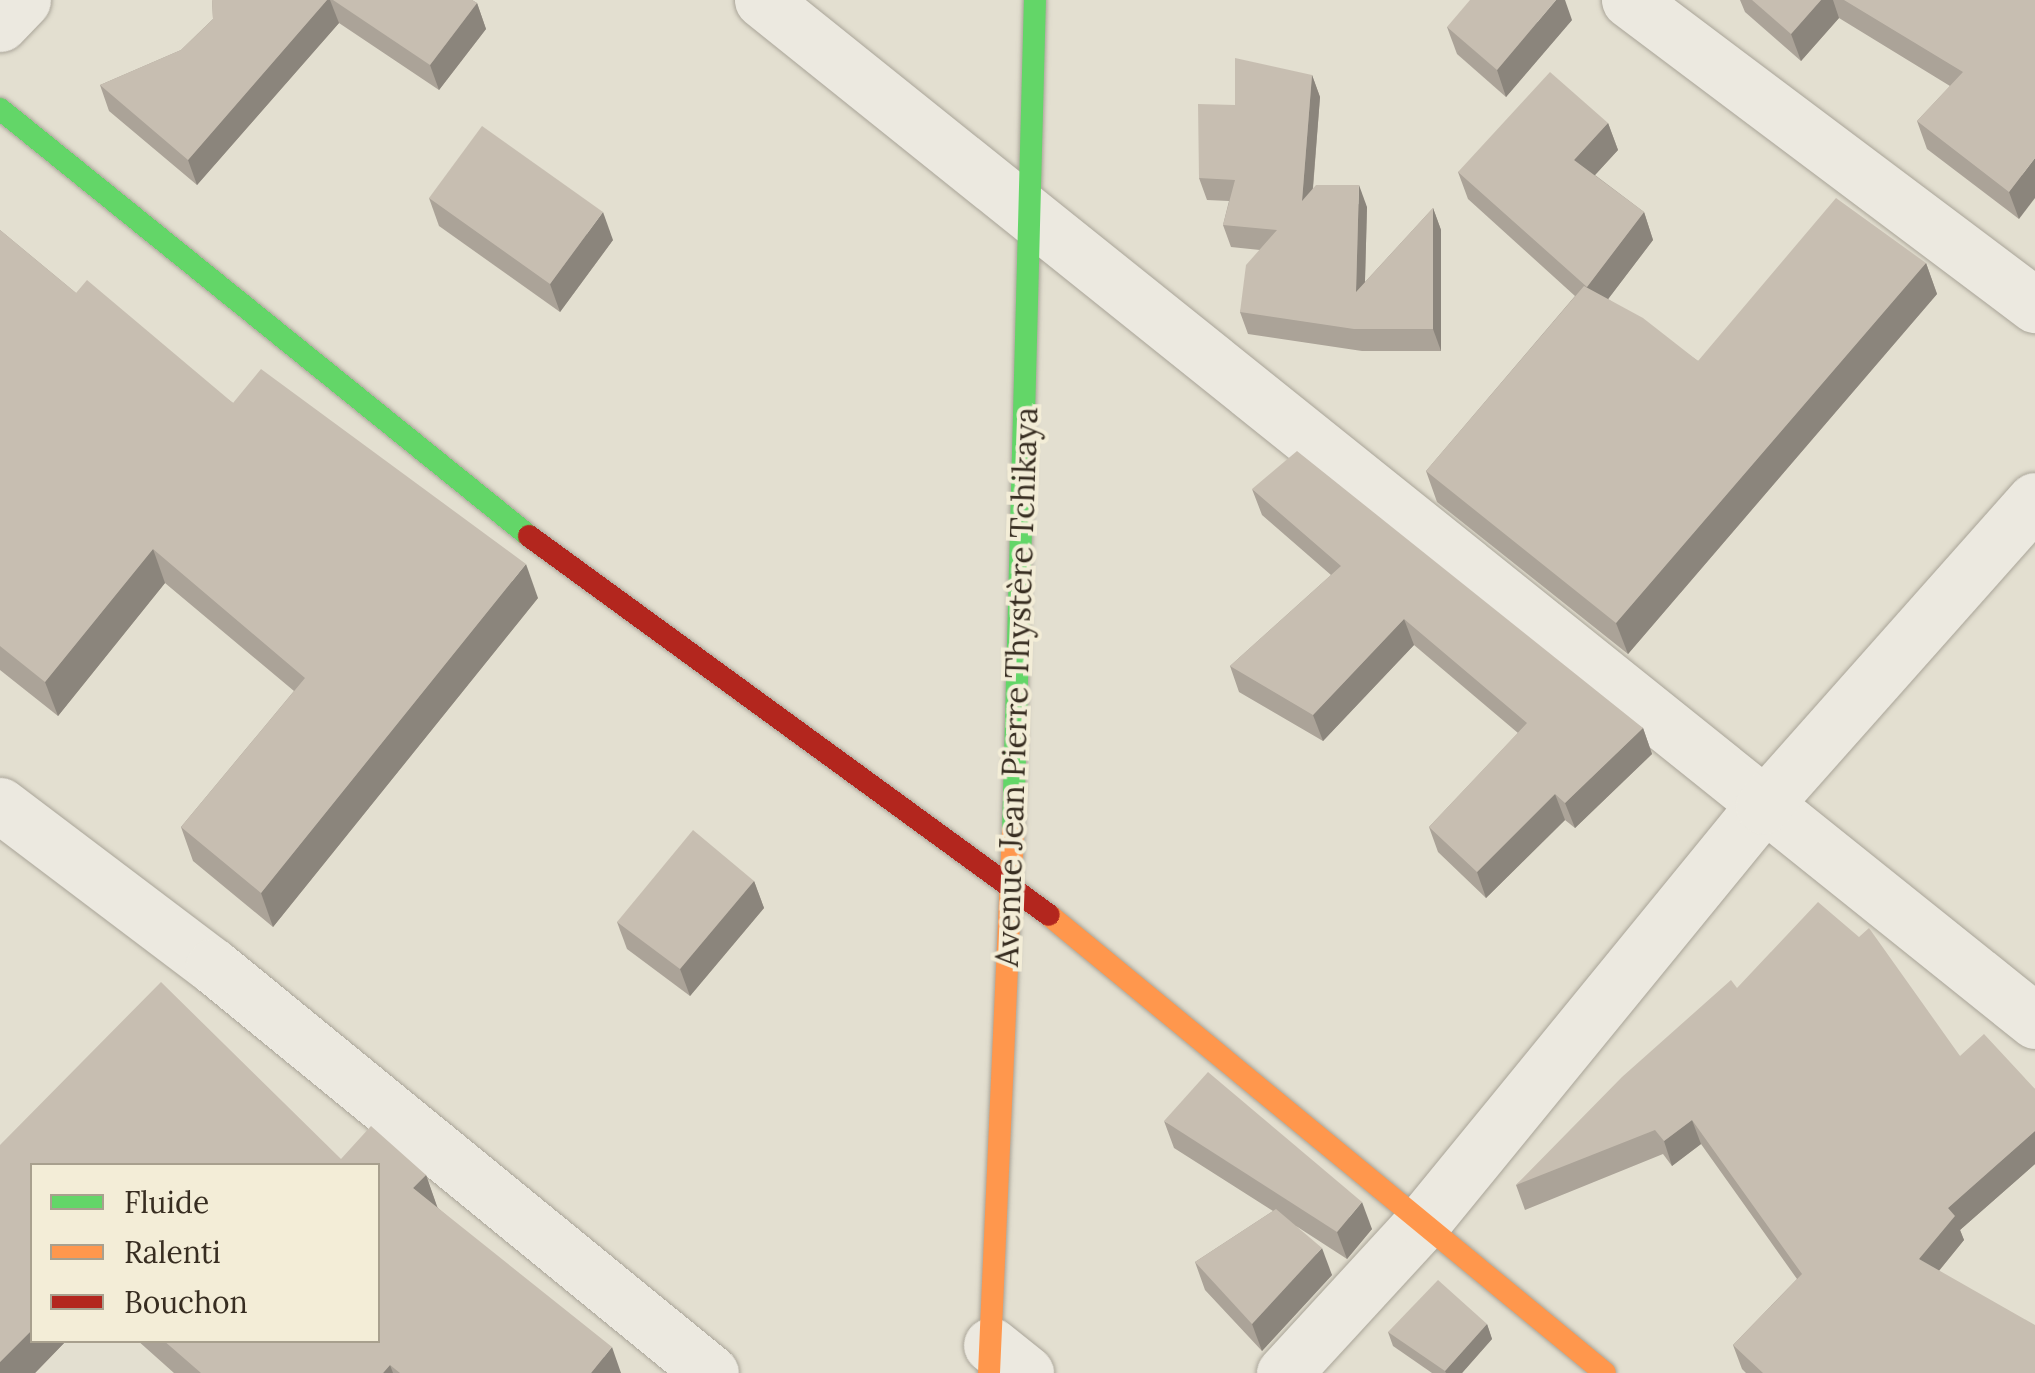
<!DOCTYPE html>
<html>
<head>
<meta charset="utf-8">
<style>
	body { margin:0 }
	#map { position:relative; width:2035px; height:1373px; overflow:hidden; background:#e3dfd0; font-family:Lora,serif }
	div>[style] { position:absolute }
	.roads { filter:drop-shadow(0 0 2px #a9a498) drop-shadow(0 0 2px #a9a498) }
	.street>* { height:55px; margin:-27.5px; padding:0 27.5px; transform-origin:27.5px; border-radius:27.5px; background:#ece9e0 }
	.fast>* { height:22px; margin:-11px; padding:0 11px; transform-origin:11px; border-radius:11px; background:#63d668 }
	.slow>* { height:22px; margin:-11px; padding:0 11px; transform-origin:11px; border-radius:11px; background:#ff974d }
	.jam>* { height:22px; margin:-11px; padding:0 11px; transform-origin:11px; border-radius:11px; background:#b3261e }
	.wall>* { inset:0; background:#aba398 }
	.shaded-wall>* { inset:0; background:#8b857c }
	.building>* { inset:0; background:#c7beb1 }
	span { translate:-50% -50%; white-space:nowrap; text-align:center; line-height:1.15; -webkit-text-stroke:8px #f3edd7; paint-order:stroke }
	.street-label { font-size:32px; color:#372d21 }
	.legend { position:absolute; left:30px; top:1163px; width:350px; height:180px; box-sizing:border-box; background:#f3edd7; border:2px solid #a8a08e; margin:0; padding:12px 18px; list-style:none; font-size:30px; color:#372d21 }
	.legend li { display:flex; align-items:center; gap:20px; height:50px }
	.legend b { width:50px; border:2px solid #a8a08e }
</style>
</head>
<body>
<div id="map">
	<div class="roads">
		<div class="street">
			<div style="left:762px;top:0;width:1632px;rotate:38.73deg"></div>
			<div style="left:1629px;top:0;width:508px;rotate:36.92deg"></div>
			<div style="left:0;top:24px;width:33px;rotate:-46deg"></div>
			<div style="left:0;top:805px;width:267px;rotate:37.1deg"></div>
			<div style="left:213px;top:966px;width:643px;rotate:39.26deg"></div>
			<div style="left:991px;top:1345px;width:45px;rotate:38.7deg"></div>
			<div style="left:1284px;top:1373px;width:207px;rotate:-47.4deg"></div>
			<div style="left:1424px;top:1221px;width:536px;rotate:-50.76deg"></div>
			<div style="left:1763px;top:806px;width:409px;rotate:-48.4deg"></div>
		</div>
		<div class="fast">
			<div style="left:0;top:109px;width:680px;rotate:38.91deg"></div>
			<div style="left:1013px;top:832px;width:832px;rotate:-88.49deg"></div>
		</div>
		<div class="slow">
			<div style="left:1049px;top:915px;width:720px;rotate:39.48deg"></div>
			<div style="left:989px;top:1373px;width:542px;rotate:-87.46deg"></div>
		</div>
		<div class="jam">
			<div style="left:529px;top:536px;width:643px;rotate:36.09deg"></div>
		</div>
	</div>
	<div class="wall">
		<div style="clip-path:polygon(212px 0,472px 0,477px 3px,486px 29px,439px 90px,339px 23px,197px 185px,109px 111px,100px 85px,181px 50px,213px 19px)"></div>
		<div style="clip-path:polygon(1740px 0,2035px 0,2019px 219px,1927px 149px,1917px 121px,1950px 86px,1839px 18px,1801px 61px,1745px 12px)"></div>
		<div style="clip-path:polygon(1572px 20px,1506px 97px,1457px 54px,1447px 27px)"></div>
		<div style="clip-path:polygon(1312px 75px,1320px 97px,1313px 189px,1367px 207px,1365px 282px,1433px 208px,1441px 230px,1441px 351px,1362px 351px,1248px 334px,1240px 312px,1260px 250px,1231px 247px,1223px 225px,1229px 201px,1207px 200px,1199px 178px)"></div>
		<div style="clip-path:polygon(1608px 123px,1618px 150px,1595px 175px,1644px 212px,1653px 240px,1608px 299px,1698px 361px,1926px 263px,1937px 294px,1628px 654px,1437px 502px,1426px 471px,1575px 296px,1468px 199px,1458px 172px)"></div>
		<div style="clip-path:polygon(429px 198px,613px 240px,560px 312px,439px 226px)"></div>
		<div style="clip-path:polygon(0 230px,76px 293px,233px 403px,538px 598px,273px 927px,193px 861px,181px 827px,294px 691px,165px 583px,58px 716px,0 670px)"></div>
		<div style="clip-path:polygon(1252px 489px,1643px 728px,1652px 754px,1575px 828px,1565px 820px,1486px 898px,1438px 852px,1429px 827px,1518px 733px,1414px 645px,1323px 741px,1239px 692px,1230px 666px,1331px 575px,1262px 515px)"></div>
		<div style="clip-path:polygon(754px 881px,764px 908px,690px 996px,627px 949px,617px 922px)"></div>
		<div style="clip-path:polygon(1737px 988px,1960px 1056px,2035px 1089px,2035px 1164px,1960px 1230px,1964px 1240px,1939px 1271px,2035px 1373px,1746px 1373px,1742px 1369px,1733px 1345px,1797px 1279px,1701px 1144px,1672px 1166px,1663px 1154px,1525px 1210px,1516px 1185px)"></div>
		<div style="clip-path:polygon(1164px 1121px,1372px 1229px,1347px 1259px,1296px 1226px,1332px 1275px,1262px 1351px,1205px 1290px,1195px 1262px,1273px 1211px,1174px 1148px)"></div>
		<div style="clip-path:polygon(0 1145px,341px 1159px,426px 1175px,437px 1207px,621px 1373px,174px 1373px,137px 1340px,378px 1340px,32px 1166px,32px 1340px,67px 1340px,35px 1373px,0 1373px)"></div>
		<div style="clip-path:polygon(1487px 1324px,1492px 1339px,1462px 1373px,1432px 1373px,1393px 1346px,1388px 1332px)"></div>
	</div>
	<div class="shaded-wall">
		<div style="clip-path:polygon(327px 0,330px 0,339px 23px,197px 185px,188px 160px)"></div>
		<div style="clip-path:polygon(1556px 0,1565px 0,1572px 20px,1506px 97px,1497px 70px)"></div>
		<div style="clip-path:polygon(1821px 0,1833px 0,1839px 18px,1801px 61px,1791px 34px)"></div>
		<div style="clip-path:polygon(477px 3px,486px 29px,439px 90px,430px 65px)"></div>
		<div style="clip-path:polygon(1312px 75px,1320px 97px,1310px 223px,1302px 201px)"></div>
		<div style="clip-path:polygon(1608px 123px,1618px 150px,1584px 187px,1574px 160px)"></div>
		<div style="clip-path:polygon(2035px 158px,2035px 198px,2019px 219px,2009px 192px)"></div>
		<div style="clip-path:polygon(1359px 185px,1367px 207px,1364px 314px,1356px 292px)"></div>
		<div style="clip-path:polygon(1433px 208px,1441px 230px,1441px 351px,1433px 329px)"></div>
		<div style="clip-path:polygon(603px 212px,613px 240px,560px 312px,550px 284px)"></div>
		<div style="clip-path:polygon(1644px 212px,1653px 240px,1596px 315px,1586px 288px)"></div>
		<div style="clip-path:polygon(1926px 263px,1937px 294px,1628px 654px,1616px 623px)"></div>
		<div style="clip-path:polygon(153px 549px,165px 583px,58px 716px,45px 682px)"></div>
		<div style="clip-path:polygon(526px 564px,538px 598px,273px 927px,261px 893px)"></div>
		<div style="clip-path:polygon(1404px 619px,1414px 645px,1323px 741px,1313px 715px)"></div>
		<div style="clip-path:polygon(1643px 728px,1652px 754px,1575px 828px,1565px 803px)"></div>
		<div style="clip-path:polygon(1555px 794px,1565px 820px,1486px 898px,1477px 872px)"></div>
		<div style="clip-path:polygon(754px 881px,764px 908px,690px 996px,680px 969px)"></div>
		<div style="clip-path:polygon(1692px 1120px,1701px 1144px,1672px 1166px,1664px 1141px)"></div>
		<div style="clip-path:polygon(2035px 1131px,2035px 1164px,1960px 1230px,1964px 1240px,1928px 1284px,1919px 1259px,1948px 1208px)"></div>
		<div style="clip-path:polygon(426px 1175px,438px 1209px,413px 1188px)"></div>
		<div style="clip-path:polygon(1362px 1202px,1372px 1229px,1347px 1259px,1337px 1232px)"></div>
		<div style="clip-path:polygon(1322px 1248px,1332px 1275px,1262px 1351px,1252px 1324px)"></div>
		<div style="clip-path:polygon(1487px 1324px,1492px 1339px,1462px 1373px,1446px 1373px,1445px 1371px)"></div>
		<div style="clip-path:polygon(32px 1330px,32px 1340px,67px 1340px,35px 1373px,0 1373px,0 1362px)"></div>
		<div style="clip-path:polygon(612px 1347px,621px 1373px,591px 1373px)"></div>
		<div style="clip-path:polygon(390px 1365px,393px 1373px,383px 1373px)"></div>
	</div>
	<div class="building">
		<div style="clip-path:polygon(212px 0,327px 0,188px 160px,100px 85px,181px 50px,213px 19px)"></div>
		<div style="clip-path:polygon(333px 0,472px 0,477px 3px,430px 65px)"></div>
		<div style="clip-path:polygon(1470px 0,1556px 0,1497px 70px,1447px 27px)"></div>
		<div style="clip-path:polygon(1752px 0,1821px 0,1791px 34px)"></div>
		<div style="clip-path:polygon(1844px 0,2035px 0,2035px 158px,2009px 192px,1917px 121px,1963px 72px)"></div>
		<div style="clip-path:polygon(1235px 58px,1312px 75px,1302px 201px,1316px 185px,1359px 185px,1356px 292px,1433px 208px,1433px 329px,1354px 329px,1240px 312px,1246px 265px,1277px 230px,1223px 225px,1235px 180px,1199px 178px,1198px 104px,1235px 105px)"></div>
		<div style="clip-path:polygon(1550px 72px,1608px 123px,1574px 160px,1644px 212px,1587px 287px,1458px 172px)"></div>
		<div style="clip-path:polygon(482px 126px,603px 212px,550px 284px,429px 198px)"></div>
		<div style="clip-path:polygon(1836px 198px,1926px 263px,1616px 623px,1426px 471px,1584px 286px,1643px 318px,1698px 361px)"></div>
		<div style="clip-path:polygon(0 230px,76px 293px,87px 280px,233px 403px,261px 369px,526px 564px,261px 893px,181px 827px,305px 678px,153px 549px,45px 682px,0 646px)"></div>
		<div style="clip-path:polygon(1297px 451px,1643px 728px,1565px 803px,1555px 794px,1477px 872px,1429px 827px,1527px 723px,1404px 619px,1313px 715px,1230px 666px,1341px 566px,1252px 489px)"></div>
		<div style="clip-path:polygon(693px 830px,754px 881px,680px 969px,617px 922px)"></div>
		<div style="clip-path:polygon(1818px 902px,1859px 937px,1869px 928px,1960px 1056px,1984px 1034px,2035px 1089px,2035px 1131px,1948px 1208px,1955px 1216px,1919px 1259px,2035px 1325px,2035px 1373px,1763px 1373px,1733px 1345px,1802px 1274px,1692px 1120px,1664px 1141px,1655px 1130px,1516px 1185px,1622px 1077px,1731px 980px,1737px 988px)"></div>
		<div style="clip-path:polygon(161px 982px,341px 1159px,371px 1126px,426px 1175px,413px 1188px,612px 1347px,591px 1373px,400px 1373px,390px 1365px,383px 1373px,201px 1373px,163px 1340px,378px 1340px,378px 1166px,32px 1166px,32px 1330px,0 1362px,0 1145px)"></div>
		<div style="clip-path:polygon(1208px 1072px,1362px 1202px,1337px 1232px,1164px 1121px)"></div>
		<div style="clip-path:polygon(1276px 1209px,1322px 1248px,1252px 1324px,1195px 1262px)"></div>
		<div style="clip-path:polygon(1438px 1280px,1487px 1324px,1445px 1371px,1388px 1332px)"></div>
	</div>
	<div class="street-label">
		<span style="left:1017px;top:687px;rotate:-88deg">Avenue Jean Pierre Thystère Tchikaya</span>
	</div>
	<ul class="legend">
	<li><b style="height:12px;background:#63d668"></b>Fluide</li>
	<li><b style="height:12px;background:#ff974d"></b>Ralenti</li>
	<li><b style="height:12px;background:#b3261e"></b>Bouchon</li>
	</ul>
</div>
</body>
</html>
